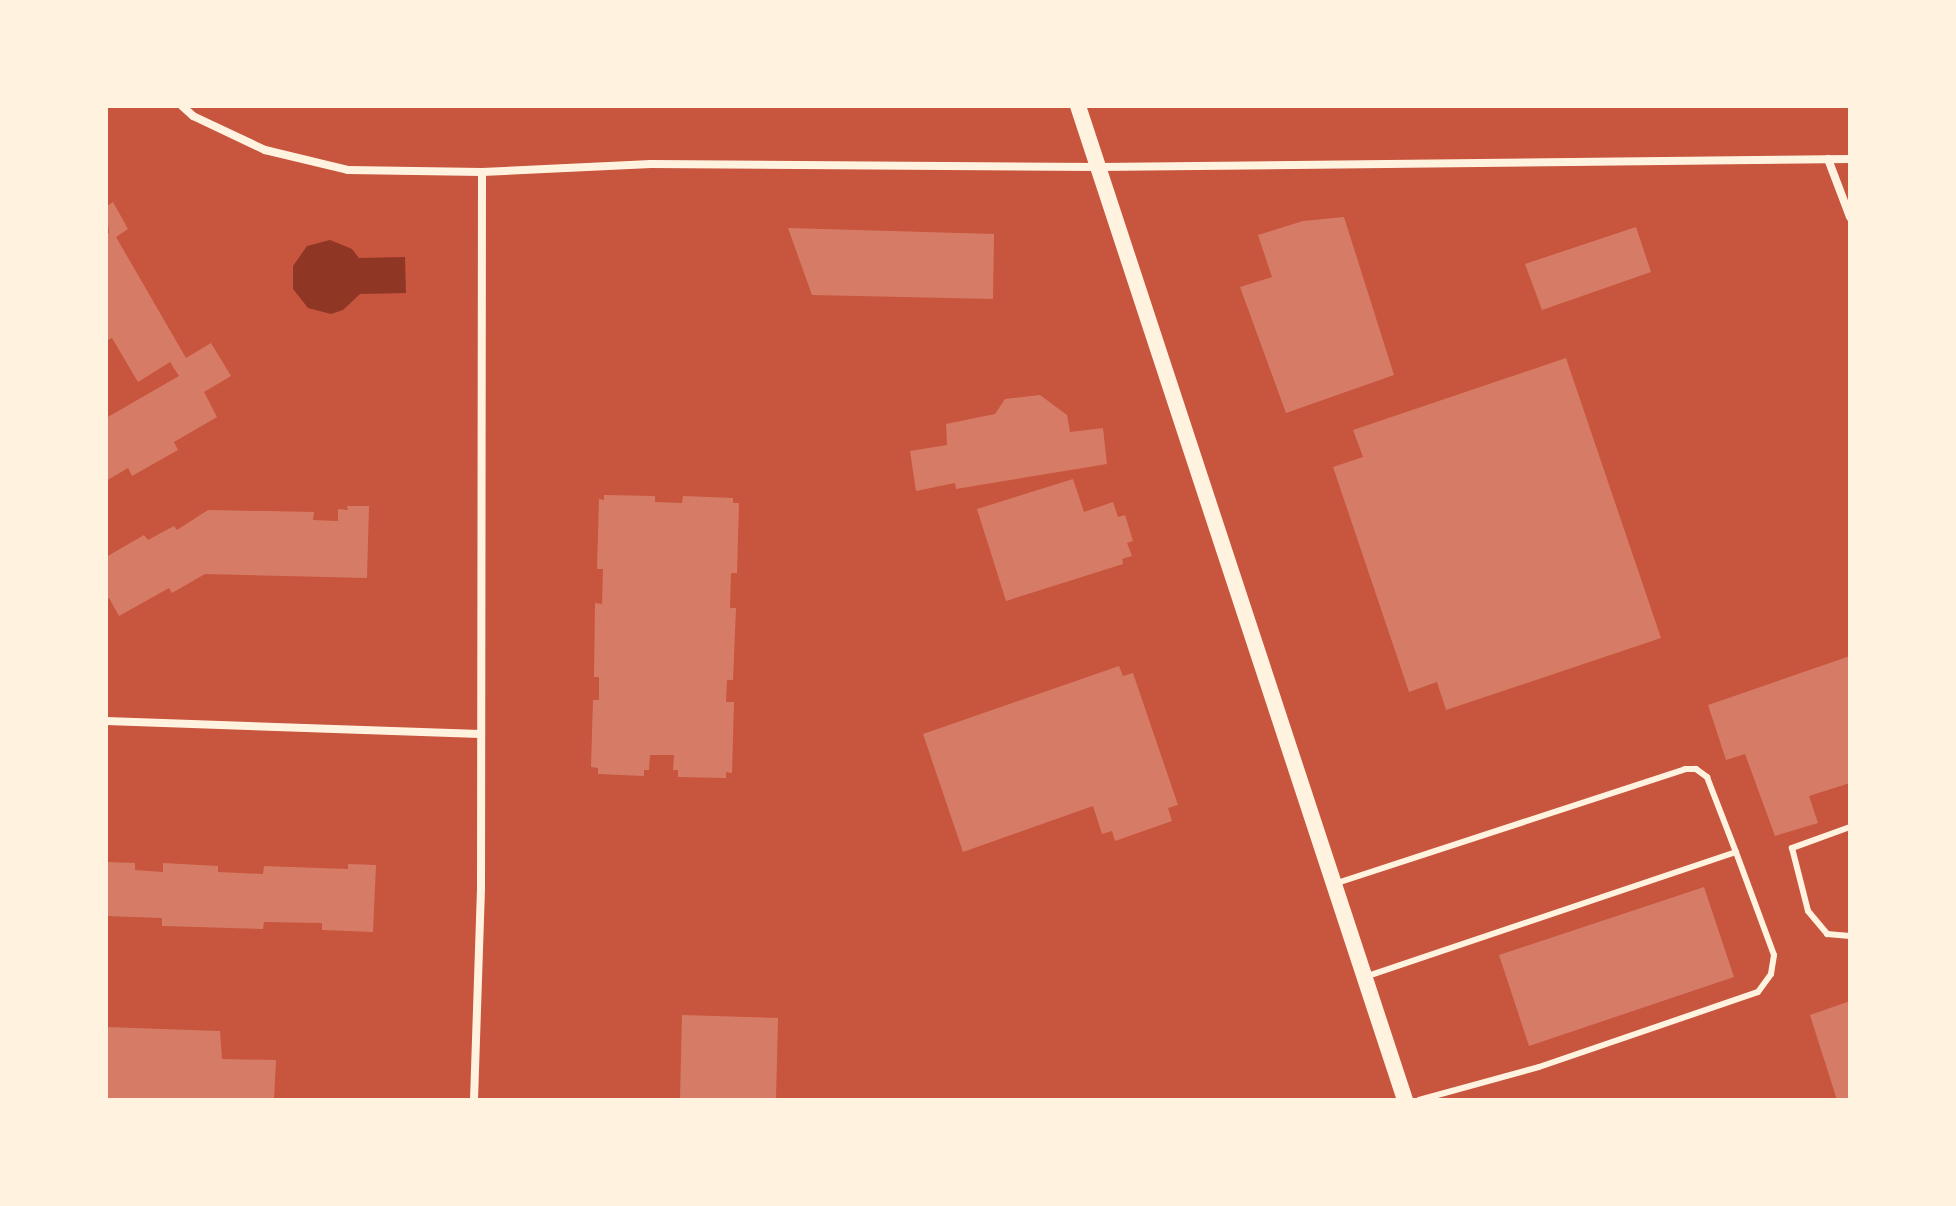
<!DOCTYPE html>
<html>
<head>
<meta charset="utf-8">
<style>
	body { margin:0 }
	#map { position:relative; width:1956px; height:1206px; overflow:hidden; background:#c8553d; font-family:Inter,sans-serif }
	div>[style] { position:absolute }
	.water>* { inset:0; background:#8f3625 }
	.building>* { inset:0; background:#d67c66 }
	.service>* { height:6px; margin:-3px; padding:0 3px; transform-origin:3px; border-radius:3px; background:#fff3e0 }
	.minor>* { height:8px; margin:-4px; padding:0 4px; transform-origin:4px; border-radius:4px; background:#fff3e0 }
	.secondary>* { height:16px; margin:-8px; padding:0 8px; transform-origin:8px; border-radius:8px; background:#fff3e0 }
	span { translate:-50% -50%; white-space:nowrap; text-align:center; line-height:1.15; -webkit-text-stroke:7px #fff3e0; paint-order:stroke }
	.frame { position:absolute; inset:0; border:108px solid #fff3e0; pointer-events:none }
</style>
</head>
<body>
<div id="map">
	<div class="water">
		<div style="clip-path:polygon(330px 240px,352px 249px,359px 258px,405px 257px,406px 293px,360px 294px,343px 310px,331px 314px,308px 308px,293px 289px,293px 266px,307px 246px)"></div>
	</div>
	<div class="building">
		<div style="clip-path:polygon(113px 202px,128px 229px,116px 237px,186px 358px,211px 343px,231px 376px,204px 392px,217px 417px,174px 442px,178px 450px,132px 476px,128px 468px,106px 481px,106px 418px,179px 376px,170px 362px,138px 382px,112px 338px,106px 341px,106px 235px,109px 233px,106px 207px)"></div>
		<div style="clip-path:polygon(1344px 217px,1394px 375px,1286px 413px,1240px 287px,1272px 277px,1258px 235px,1303px 221px)"></div>
		<div style="clip-path:polygon(1636px 227px,1651px 272px,1542px 310px,1525px 264px)"></div>
		<div style="clip-path:polygon(788px 228px,994px 234px,993px 299px,812px 295px)"></div>
		<div style="clip-path:polygon(1566px 358px,1661px 638px,1446px 710px,1437px 682px,1409px 692px,1333px 467px,1363px 457px,1353px 430px)"></div>
		<div style="clip-path:polygon(1040px 395px,1067px 415px,1070px 432px,1103px 428px,1107px 464px,956px 489px,955px 483px,916px 491px,910px 451px,947px 445px,946px 424px,995px 414px,1005px 399px)"></div>
		<div style="clip-path:polygon(1073px 479px,1084px 512px,1113px 502px,1118px 517px,1125px 515px,1133px 541px,1127px 543px,1132px 556px,1122px 559px,1123px 564px,1006px 601px,977px 509px)"></div>
		<div style="clip-path:polygon(604px 495px,655px 496px,655px 502px,682px 503px,683px 496px,733px 498px,733px 503px,739px 503px,737px 573px,731px 573px,730px 608px,736px 608px,733px 680px,727px 680px,726px 702px,734px 702px,732px 773px,726px 772px,726px 778px,678px 777px,678px 770px,673px 770px,674px 755px,650px 755px,649px 770px,644px 770px,644px 776px,598px 774px,598px 768px,591px 767px,593px 700px,599px 700px,599px 677px,594px 677px,595px 603px,602px 604px,603px 569px,597px 569px,599px 499px,604px 500px)"></div>
		<div style="clip-path:polygon(347px 506px,369px 506px,367px 578px,205px 574px,172px 593px,169px 588px,119px 616px,109px 598px,106px 600px,106px 557px,144px 535px,148px 540px,174px 526px,177px 530px,208px 510px,314px 512px,313px 520px,338px 521px,338px 509px,348px 510px)"></div>
		<div style="clip-path:polygon(1850px 656px,1850px 783px,1809px 796px,1818px 823px,1775px 836px,1745px 754px,1726px 760px,1708px 705px)"></div>
		<div style="clip-path:polygon(1119px 666px,1123px 676px,1133px 673px,1178px 805px,1168px 808px,1172px 821px,1115px 841px,1112px 831px,1102px 834px,1093px 806px,963px 852px,923px 734px)"></div>
		<div style="clip-path:polygon(106px 862px,135px 863px,135px 870px,163px 872px,163px 863px,218px 866px,218px 872px,263px 874px,264px 866px,348px 869px,348px 864px,376px 865px,373px 932px,322px 930px,322px 923px,264px 922px,263px 929px,162px 926px,162px 918px,106px 916px)"></div>
		<div style="clip-path:polygon(1704px 887px,1734px 977px,1529px 1046px,1499px 955px)"></div>
		<div style="clip-path:polygon(1850px 1001px,1850px 1100px,1837px 1100px,1810px 1015px)"></div>
		<div style="clip-path:polygon(682px 1015px,778px 1018px,776px 1100px,680px 1100px)"></div>
		<div style="clip-path:polygon(106px 1027px,220px 1031px,222px 1059px,276px 1060px,274px 1100px,106px 1100px)"></div>
	</div>
	<div class="service">
		<div style="left:1850px;top:827px;width:62px;rotate:160.1deg"></div>
		<div style="left:1792px;top:848px;width:65px;rotate:75.7deg"></div>
		<div style="left:1808px;top:911px;width:30px;rotate:50deg"></div>
		<div style="left:1827px;top:934px;width:23px;rotate:5deg"></div>
		<div style="left:1334px;top:884px;width:369px;rotate:-18.1deg"></div>
		<div style="left:1685px;top:769px;width:11px"></div>
		<div style="left:1696px;top:769px;width:14px;rotate:36deg"></div>
		<div style="left:1707px;top:777px;width:80px;rotate:68.9deg"></div>
		<div style="left:1736px;top:852px;width:389px;rotate:161.4deg"></div>
		<div style="left:1419px;top:1100px;width:124px;rotate:-15.4deg"></div>
		<div style="left:1539px;top:1067px;width:231px;rotate:-18.9deg"></div>
		<div style="left:1758px;top:992px;width:22px;rotate:-54deg"></div>
		<div style="left:1771px;top:974px;width:19px;rotate:-81deg"></div>
		<div style="left:1774px;top:955px;width:110px;rotate:-110.3deg"></div>
	</div>
	<div class="minor">
		<div style="left:182px;top:106px;width:15px;rotate:42deg"></div>
		<div style="left:193px;top:116px;width:80px;rotate:25.3deg"></div>
		<div style="left:265px;top:150px;width:85px;rotate:13.5deg"></div>
		<div style="left:348px;top:170px;width:134px;rotate:0.9deg"></div>
		<div style="left:482px;top:172px;width:169px;rotate:-2.7deg"></div>
		<div style="left:651px;top:164px;width:447px;rotate:0.4deg"></div>
		<div style="left:1098px;top:167px;width:752px;rotate:-0.61deg"></div>
		<div style="left:1828px;top:159px;width:62px;rotate:69.2deg"></div>
		<div style="left:106px;top:721px;width:374px;rotate:2deg"></div>
		<div style="left:474px;top:1100px;width:212px;rotate:-88.1deg"></div>
		<div style="left:481px;top:888px;width:716px;rotate:-89.92deg"></div>
	</div>
	<div class="secondary">
		<div style="left:1078px;top:106px;width:1046px;rotate:71.79deg"></div>
	</div>
	<div class="frame"></div>
</div>
</body>
</html>
